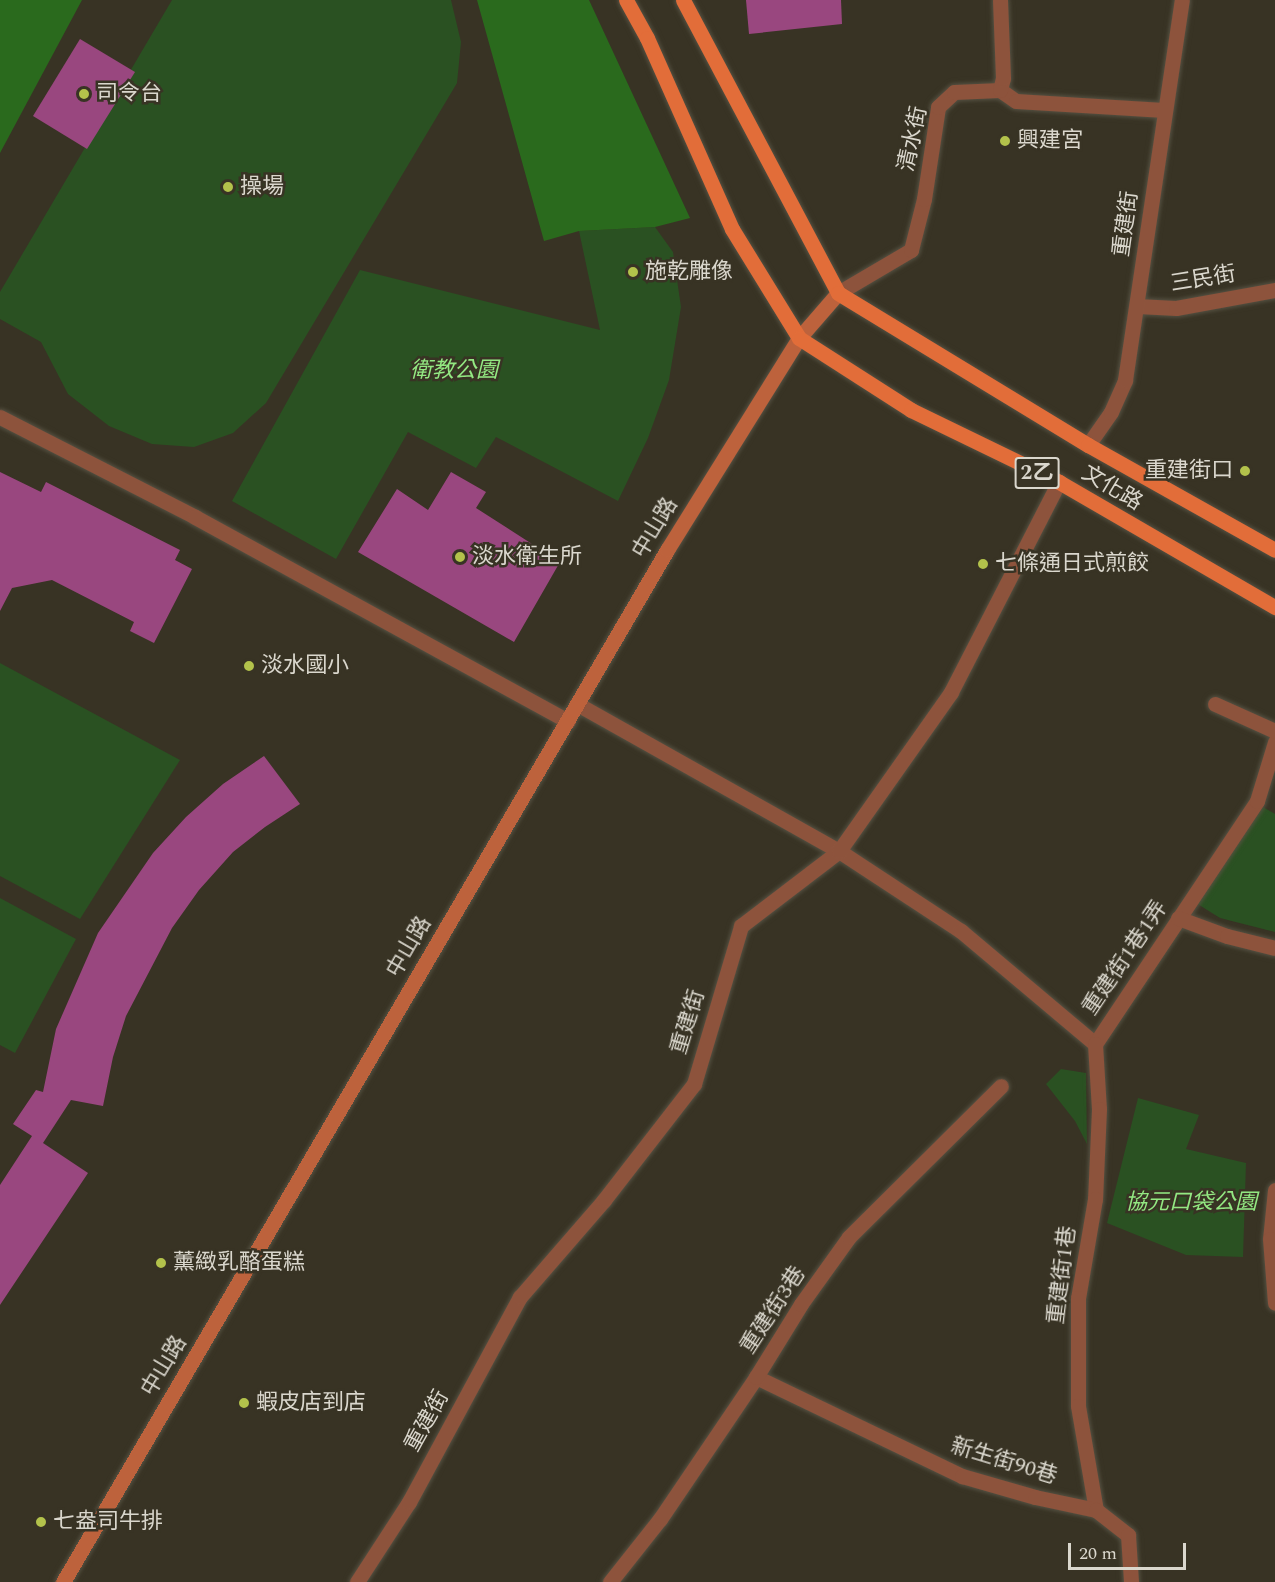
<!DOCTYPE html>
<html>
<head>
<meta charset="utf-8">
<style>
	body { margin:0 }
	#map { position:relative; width:1275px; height:1582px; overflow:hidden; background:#383324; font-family:Spectral,"Noto Sans TC",serif }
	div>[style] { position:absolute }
	.green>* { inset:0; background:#2a5122 }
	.forest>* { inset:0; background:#2a6a1d }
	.building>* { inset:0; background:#99477f }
	.roads { filter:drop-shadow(0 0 2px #555142) drop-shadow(0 0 2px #555142) }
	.service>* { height:15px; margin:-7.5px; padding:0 7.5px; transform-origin:7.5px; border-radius:7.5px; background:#8d533c }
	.minor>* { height:15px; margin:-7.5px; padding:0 7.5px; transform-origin:7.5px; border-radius:7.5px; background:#8d533c }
	.secondary>* { height:15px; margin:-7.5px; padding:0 7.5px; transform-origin:7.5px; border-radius:7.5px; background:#bd623c }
	.primary>* { height:15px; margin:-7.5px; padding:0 7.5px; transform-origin:7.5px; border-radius:7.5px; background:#e26d39 }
	.dots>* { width:16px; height:16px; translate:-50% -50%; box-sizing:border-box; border:3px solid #383324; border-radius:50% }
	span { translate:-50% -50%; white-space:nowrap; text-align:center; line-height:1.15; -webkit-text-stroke:5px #383324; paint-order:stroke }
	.shield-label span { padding:2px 4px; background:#383324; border:2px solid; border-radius:4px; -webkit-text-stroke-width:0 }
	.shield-label { font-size:21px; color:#dad7cd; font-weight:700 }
	.poi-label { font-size:22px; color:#dad7cd }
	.left { translate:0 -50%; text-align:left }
	.right { translate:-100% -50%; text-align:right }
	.street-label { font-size:22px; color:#dad7cd }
	.park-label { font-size:22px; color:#93e882; font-style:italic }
	.scale { position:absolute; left:1068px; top:1543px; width:118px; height:27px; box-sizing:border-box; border:3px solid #dad7cd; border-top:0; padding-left:8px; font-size:18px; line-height:21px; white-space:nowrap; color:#dad7cd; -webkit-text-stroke:4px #383324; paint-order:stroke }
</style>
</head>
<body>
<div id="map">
	<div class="green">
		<div style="clip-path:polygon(172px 0,451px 0,461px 42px,457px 83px,266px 403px,233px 433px,194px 447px,152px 444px,109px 426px,68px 394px,41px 342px,0 319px,0 292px)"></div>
		<div style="clip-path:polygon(655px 227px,673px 252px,681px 307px,669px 380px,648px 438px,618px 501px,496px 437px,476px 468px,408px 432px,336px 559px,232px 501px,360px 270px,600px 330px,579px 231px)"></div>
		<div style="clip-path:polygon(0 663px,180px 760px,80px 919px,0 876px)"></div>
		<div style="clip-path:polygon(1263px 807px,1275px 814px,1275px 932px,1220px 918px,1196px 903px)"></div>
		<div style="clip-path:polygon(0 898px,76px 939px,15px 1053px,0 1045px)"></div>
		<div style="clip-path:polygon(1061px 1069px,1086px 1073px,1087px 1144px,1075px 1121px,1046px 1084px)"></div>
		<div style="clip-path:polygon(1138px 1098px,1199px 1115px,1186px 1149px,1246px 1163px,1243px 1257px,1186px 1255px,1107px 1223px)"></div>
	</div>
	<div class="forest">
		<div style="clip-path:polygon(0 0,82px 0,0 153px)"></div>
		<div style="clip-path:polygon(477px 0,589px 0,690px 218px,655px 227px,579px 231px,544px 241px)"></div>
	</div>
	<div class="building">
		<div style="clip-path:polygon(746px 0,841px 0,842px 24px,749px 34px)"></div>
		<div style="clip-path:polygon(80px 39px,135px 72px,87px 149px,33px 116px)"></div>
		<div style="clip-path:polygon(0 472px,41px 492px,46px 482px,180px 550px,175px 560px,192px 569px,154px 643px,130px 631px,134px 622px,52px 580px,12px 588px,0 611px)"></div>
		<div style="clip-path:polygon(451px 472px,486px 492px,476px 508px,560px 562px,514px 642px,358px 552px,397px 489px,428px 510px)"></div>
		<div style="clip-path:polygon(264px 756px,300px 804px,265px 827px,233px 852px,199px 890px,172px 928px,126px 1016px,113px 1057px,103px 1106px,71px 1100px,43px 1143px,88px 1173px,0 1305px,0 1185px,32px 1136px,13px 1124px,36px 1090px,43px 1092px,56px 1029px,98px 933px,153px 853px,186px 817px,223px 784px)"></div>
	</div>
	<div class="roads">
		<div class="service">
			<div style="left:0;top:417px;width:219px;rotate:27.1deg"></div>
			<div style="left:195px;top:517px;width:425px;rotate:28.7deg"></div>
		</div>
		<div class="minor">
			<div style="left:1000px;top:90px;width:19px;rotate:35deg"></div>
			<div style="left:1016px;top:101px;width:148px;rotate:3.5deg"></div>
			<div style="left:838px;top:293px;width:85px;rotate:-30.5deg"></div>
			<div style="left:911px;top:250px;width:53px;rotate:-75.7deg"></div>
			<div style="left:924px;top:199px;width:93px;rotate:-81.3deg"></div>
			<div style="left:938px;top:107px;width:22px;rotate:-43deg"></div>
			<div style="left:954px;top:92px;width:46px;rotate:-2.5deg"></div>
			<div style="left:1000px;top:90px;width:12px;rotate:-76deg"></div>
			<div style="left:1003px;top:78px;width:78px;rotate:-92.2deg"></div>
			<div style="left:1137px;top:306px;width:39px;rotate:3deg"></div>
			<div style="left:1176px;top:308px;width:101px;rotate:-10.3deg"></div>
			<div style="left:1088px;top:445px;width:40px;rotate:-55.1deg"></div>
			<div style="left:1111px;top:412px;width:35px;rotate:-66deg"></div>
			<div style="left:1125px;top:380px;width:384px;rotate:-81.5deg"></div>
			<div style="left:577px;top:704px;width:300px;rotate:29.3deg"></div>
			<div style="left:839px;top:851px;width:146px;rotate:33.3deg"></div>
			<div style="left:961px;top:931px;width:175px;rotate:40.1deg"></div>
			<div style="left:1095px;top:1044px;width:292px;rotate:-56.3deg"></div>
			<div style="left:1257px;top:801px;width:62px;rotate:-73deg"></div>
			<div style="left:1215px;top:704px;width:66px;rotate:24.2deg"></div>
			<div style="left:1178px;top:918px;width:52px;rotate:20.2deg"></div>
			<div style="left:1227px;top:936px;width:49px;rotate:14deg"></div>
			<div style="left:1095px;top:1044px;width:65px;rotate:86.5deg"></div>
			<div style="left:1099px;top:1109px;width:90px;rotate:92.5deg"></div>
			<div style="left:1095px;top:1199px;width:100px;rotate:99.7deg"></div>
			<div style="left:1078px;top:1298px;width:108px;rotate:90deg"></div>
			<div style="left:1078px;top:1406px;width:106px;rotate:80.2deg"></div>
			<div style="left:1275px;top:1190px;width:49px;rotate:95.8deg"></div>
			<div style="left:1270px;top:1239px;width:64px;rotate:85.5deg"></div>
			<div style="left:756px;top:1377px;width:229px;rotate:25.7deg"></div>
			<div style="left:962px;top:1476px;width:76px;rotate:16deg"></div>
			<div style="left:1035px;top:1497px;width:62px;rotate:12deg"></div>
			<div style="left:1096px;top:1510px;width:41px;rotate:38deg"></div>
			<div style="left:1128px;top:1535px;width:47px;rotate:86.3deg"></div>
			<div style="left:357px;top:1582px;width:95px;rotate:-57deg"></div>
			<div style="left:409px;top:1502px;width:233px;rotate:-61.6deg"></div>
			<div style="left:520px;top:1297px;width:128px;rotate:-49.1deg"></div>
			<div style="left:604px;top:1200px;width:147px;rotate:-52.2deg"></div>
			<div style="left:694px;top:1084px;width:165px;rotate:-73.4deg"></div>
			<div style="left:741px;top:926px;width:123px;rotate:-37.4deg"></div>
			<div style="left:839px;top:851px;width:194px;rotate:-54.8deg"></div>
			<div style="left:951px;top:692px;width:236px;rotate:-62.8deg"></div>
			<div style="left:610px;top:1582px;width:80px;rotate:-51.6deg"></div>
			<div style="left:660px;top:1519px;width:171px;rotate:-55.9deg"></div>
			<div style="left:756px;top:1377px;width:86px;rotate:-58.3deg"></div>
			<div style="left:801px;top:1304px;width:82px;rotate:-54.4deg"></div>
			<div style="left:849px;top:1237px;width:214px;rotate:-44.8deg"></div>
		</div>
		<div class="secondary">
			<div style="left:63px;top:1582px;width:1196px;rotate:-59.66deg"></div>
			<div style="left:667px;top:550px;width:250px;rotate:-58.1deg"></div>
			<div style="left:799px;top:338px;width:60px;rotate:-49.1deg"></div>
		</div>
		<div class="primary">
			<div style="left:626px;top:0;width:43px;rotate:61.1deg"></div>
			<div style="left:647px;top:38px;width:209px;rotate:66deg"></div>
			<div style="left:732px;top:229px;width:128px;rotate:58.4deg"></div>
			<div style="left:799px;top:338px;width:133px;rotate:32.7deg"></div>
			<div style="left:911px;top:410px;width:165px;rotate:25.9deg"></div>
			<div style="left:1059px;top:482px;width:250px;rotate:30.1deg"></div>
			<div style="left:683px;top:0;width:331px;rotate:62.1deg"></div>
			<div style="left:838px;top:293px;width:293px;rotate:31.3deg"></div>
			<div style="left:1088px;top:445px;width:214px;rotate:29.3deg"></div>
		</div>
	</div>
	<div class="dots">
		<div style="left:84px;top:94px;background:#b3c24b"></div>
		<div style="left:1005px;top:141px;background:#b3c24b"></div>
		<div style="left:228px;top:187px;background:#b3c24b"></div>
		<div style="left:633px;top:272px;background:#b3c24b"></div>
		<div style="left:1245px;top:471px;background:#b3c24b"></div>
		<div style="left:460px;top:557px;background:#b3c24b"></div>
		<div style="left:983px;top:564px;background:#b3c24b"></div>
		<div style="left:249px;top:666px;background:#b3c24b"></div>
		<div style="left:161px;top:1263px;background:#b3c24b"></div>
		<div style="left:244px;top:1403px;background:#b3c24b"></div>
		<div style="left:41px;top:1522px;background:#b3c24b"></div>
	</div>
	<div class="shield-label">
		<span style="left:1037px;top:473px">2乙</span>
	</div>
	<div class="poi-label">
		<span class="left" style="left:96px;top:94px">司令台</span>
		<span class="left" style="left:1017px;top:141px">興建宮</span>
		<span class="left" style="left:240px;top:187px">操場</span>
		<span class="left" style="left:645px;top:272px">施乾雕像</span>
		<span class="right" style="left:1233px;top:471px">重建街口</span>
		<span class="left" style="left:472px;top:557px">淡水衛生所</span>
		<span class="left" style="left:995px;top:564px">七條通日式煎餃</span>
		<span class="left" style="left:261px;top:666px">淡水國小</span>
		<span class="left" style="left:173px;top:1263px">薰緻乳酪蛋糕</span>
		<span class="left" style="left:256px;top:1403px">蝦皮店到店</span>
		<span class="left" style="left:53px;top:1522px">七盎司牛排</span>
	</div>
	<div class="street-label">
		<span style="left:913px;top:139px;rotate:-78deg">清水街</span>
		<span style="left:1126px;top:224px;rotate:-82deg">重建街</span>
		<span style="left:1203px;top:279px;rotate:-9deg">三民街</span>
		<span style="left:1112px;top:488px;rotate:31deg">文化路</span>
		<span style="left:655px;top:528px;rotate:-59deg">中山路</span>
		<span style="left:409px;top:947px;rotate:-60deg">中山路</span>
		<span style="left:1125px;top:958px;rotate:-56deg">重建街1巷1弄</span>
		<span style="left:688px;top:1022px;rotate:-73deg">重建街</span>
		<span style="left:1062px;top:1275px;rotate:-83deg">重建街1巷</span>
		<span style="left:773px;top:1310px;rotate:-57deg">重建街3巷</span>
		<span style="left:164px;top:1366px;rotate:-59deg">中山路</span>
		<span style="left:427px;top:1421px;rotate:-61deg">重建街</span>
		<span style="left:1004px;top:1461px;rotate:17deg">新生街90巷</span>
	</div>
	<div class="park-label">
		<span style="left:454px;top:371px">衛教公園</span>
		<span style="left:1191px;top:1203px">協元口袋公園</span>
	</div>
	<div class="scale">20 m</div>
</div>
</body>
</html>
